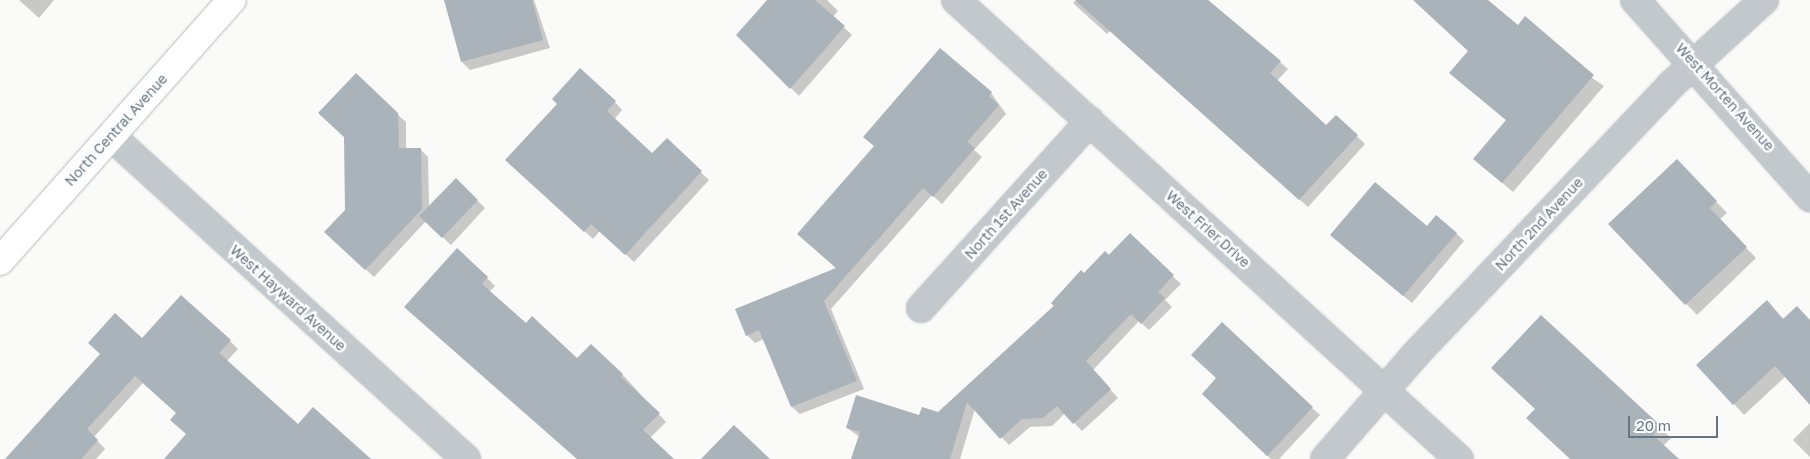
<!DOCTYPE html>
<html>
<head>
<meta charset="utf-8">
<style>
	body { margin:0 }
	#map { position:relative; width:1810px; height:459px; overflow:hidden; background:#fafaf8; font-family:"Golos Text",sans-serif }
	div>[style] { position:absolute }
	.shadow>* { inset:0; background:#0003 }
	.building>* { inset:0; background:#aab3b9 }
	.roads { filter:drop-shadow(0 0 1px #b3babf) drop-shadow(0 0 1px #b3babf) }
	.minor>* { height:28px; margin:-14px; padding:0 14px; transform-origin:14px; border-radius:14px; background:#c3c8cc }
	.secondary>* { height:28px; margin:-14px; padding:0 14px; transform-origin:14px; border-radius:14px; background:#fff }
	span { translate:-50% -50%; white-space:nowrap; text-align:center; line-height:1.15; -webkit-text-stroke:5px #fff; paint-order:stroke }
	.street-label { font-size:14px; color:#657683 }
	.scale { position:absolute; left:1628px; top:416px; width:90px; height:22px; box-sizing:border-box; border:2px solid #657683; border-top:0; padding-left:6px; font-size:15px; line-height:18px; white-space:nowrap; color:#657683; -webkit-text-stroke:4px #fff; paint-order:stroke }
</style>
</head>
<body>
<div id="map">
	<div class="shadow">
		<div style="clip-path:polygon(19px 0,54px 0,39px 18px)"></div>
		<div style="clip-path:polygon(445px 0,534px 0,550px 48px,470px 70px,462px 62px)"></div>
		<div style="clip-path:polygon(769px 0,827px 0,838px 11px,833px 17px,852px 35px,799px 96px,738px 35px)"></div>
		<div style="clip-path:polygon(1076px 0,1208px 0,1288px 69px,1277px 81px,1326px 126px,1336px 116px,1365px 144px,1308px 207px,1110px 31px,1107px 34px,1073px 3px)"></div>
		<div style="clip-path:polygon(1414px 0,1478px 0,1604px 86px,1513px 192px,1475px 159px,1507px 121px,1462px 83px,1469px 51px)"></div>
		<div style="clip-path:polygon(991px 93px,1006px 114px,974px 150px,982px 157px,942px 204px,932px 195px,831px 309px,864px 389px,800px 414px,792px 407px,764px 339px,755px 343px,747px 335px,837px 268px)"></div>
		<div style="clip-path:polygon(615px 102px,622px 110px,614px 120px,652px 155px,667px 140px,709px 180px,634px 262px,600px 231px,593px 239px,515px 168px)"></div>
		<div style="clip-path:polygon(397px 114px,406px 122px,406px 149px,420px 149px,428px 157px,429px 207px,456px 180px,485px 208px,451px 245px,426px 221px,374px 277px,334px 240px)"></div>
		<div style="clip-path:polygon(1687px 171px,1727px 213px,1719px 220px,1756px 258px,1697px 315px,1610px 224px)"></div>
		<div style="clip-path:polygon(1427px 227px,1456px 233px,1464px 241px,1412px 303px,1339px 242px)"></div>
		<div style="clip-path:polygon(1130px 235px,1181px 284px,1165px 300px,1172px 307px,1149px 330px,1139px 321px,1093px 370px,1118px 398px,1082px 431px,1065px 413px,1052px 426px,1030px 427px,1009px 445px,975px 409px,960px 459px,853px 459px,860px 437px,847px 428px,938px 413px)"></div>
		<div style="clip-path:polygon(487px 278px,495px 286px,489px 292px,526px 325px,577px 360px,623px 375px,666px 422px,650px 438px,672px 459px,578px 459px,414px 314px)"></div>
		<div style="clip-path:polygon(1777px 312px,1784px 320px,1810px 321px,1810px 403px,1786px 376px,1744px 415px,1734px 404px)"></div>
		<div style="clip-path:polygon(1541px 317px,1671px 438px,1663px 446px,1677px 459px,1571px 459px)"></div>
		<div style="clip-path:polygon(143px 340px,230px 341px,238px 349px,226px 362px,298px 426px,369px 459px,166px 459px,187px 435px,178px 414px,143px 383px,94px 437px,105px 449px,96px 459px,6px 459px)"></div>
		<div style="clip-path:polygon(1203px 394px,1312px 408px,1320px 415px,1279px 459px,1271px 459px)"></div>
		<div style="clip-path:polygon(1810px 423px,1810px 457px,1793px 440px)"></div>
	</div>
	<div class="building">
		<div style="clip-path:polygon(444px 0,532px 0,543px 40px,461px 62px)"></div>
		<div style="clip-path:polygon(767px 0,815px 0,845px 26px,790px 89px,736px 35px)"></div>
		<div style="clip-path:polygon(1075px 0,1208px 0,1281px 61px,1270px 73px,1326px 125px,1336px 115px,1358px 135px,1299px 200px)"></div>
		<div style="clip-path:polygon(1413px 0,1488px 0,1518px 25px,1525px 16px,1594px 75px,1502px 183px,1473px 159px,1506px 120px,1449px 73px,1468px 51px)"></div>
		<div style="clip-path:polygon(940px 48px,992px 92px,989px 96px,999px 105px,967px 142px,975px 148px,933px 197px,923px 188px,824px 301px,857px 381px,791px 407px,759px 330px,746px 336px,735px 309px,836px 268px,797px 234px,874px 146px,863px 137px)"></div>
		<div style="clip-path:polygon(580px 68px,616px 101px,607px 111px,652px 153px,667px 138px,702px 171px,625px 255px,591px 224px,584px 232px,505px 160px,557px 104px,552px 99px)"></div>
		<div style="clip-path:polygon(356px 73px,398px 113px,399px 148px,421px 148px,422px 209px,365px 270px,324px 232px,345px 210px,344px 137px,318px 113px)"></div>
		<div style="clip-path:polygon(1677px 159px,1717px 201px,1710px 208px,1747px 247px,1685px 305px,1608px 224px)"></div>
		<div style="clip-path:polygon(456px 178px,478px 200px,442px 238px,419px 216px)"></div>
		<div style="clip-path:polygon(1375px 182px,1427px 226px,1436px 215px,1457px 233px,1403px 296px,1330px 235px)"></div>
		<div style="clip-path:polygon(1130px 233px,1174px 275px,1158px 292px,1165px 298px,1141px 324px,1131px 314px,1086px 361px,1111px 389px,1073px 424px,1057px 406px,1043px 418px,1022px 419px,1000px 439px,967px 402px,950px 459px,851px 459px,860px 432px,846px 428px,856px 395px,919px 415px,922px 407px,938px 412px,1054px 306px,1051px 303px,1081px 270px,1084px 273px,1105px 251px,1109px 255px)"></div>
		<div style="clip-path:polygon(457px 248px,488px 277px,482px 284px,526px 323px,532px 316px,577px 358px,591px 344px,623px 374px,621px 377px,660px 413px,643px 430px,674px 459px,577px 459px,404px 307px)"></div>
		<div style="clip-path:polygon(181px 295px,231px 340px,219px 353px,298px 424px,313px 407px,371px 459px,164px 459px,186px 434px,170px 420px,176px 413px,135px 376px,87px 429px,98px 440px,81px 459px,5px 459px,100px 354px,88px 343px,115px 313px,142px 338px)"></div>
		<div style="clip-path:polygon(1767px 300px,1783px 319px,1797px 306px,1810px 320px,1810px 405px,1775px 366px,1733px 405px,1696px 365px)"></div>
		<div style="clip-path:polygon(1541px 315px,1661px 426px,1653px 435px,1679px 459px,1570px 459px,1526px 418px,1535px 409px,1491px 368px)"></div>
		<div style="clip-path:polygon(1222px 322px,1313px 407px,1267px 456px,1202px 394px,1216px 378px,1191px 355px)"></div>
		<div style="clip-path:polygon(734px 425px,770px 459px,701px 459px)"></div>
	</div>
	<div class="roads">
		<div class="minor">
			<div style="left:956px;top:0;width:681px;rotate:42.38deg"></div>
			<div style="left:1635px;top:0;width:264px;rotate:48.4deg"></div>
			<div style="left:111px;top:136px;width:480px;rotate:42.3deg"></div>
			<div style="left:921px;top:308px;width:252px;rotate:-47.9deg"></div>
			<div style="left:1325px;top:459px;width:138px;rotate:-49.1deg"></div>
			<div style="left:1415px;top:355px;width:372px;rotate:-46.5deg"></div>
			<div style="left:1671px;top:85px;width:126px;rotate:-42.4deg"></div>
		</div>
		<div class="secondary">
			<div style="left:0;top:261px;width:349px;rotate:-48.4deg"></div>
		</div>
	</div>
	<div class="street-label">
		<span style="left:1725px;top:97px;rotate:48deg">West Morten Avenue</span>
		<span style="left:116px;top:130px;rotate:-48deg">North Central Avenue</span>
		<span style="left:1006px;top:214px;rotate:-48deg">North 1st Avenue</span>
		<span style="left:1539px;top:224px;rotate:-47deg">North 2nd Avenue</span>
		<span style="left:1208px;top:229px;rotate:42deg">West Frier Drive</span>
		<span style="left:288px;top:298px;rotate:42deg">West Hayward Avenue</span>
	</div>
	<div class="scale">20 m</div>
</div>
</body>
</html>
